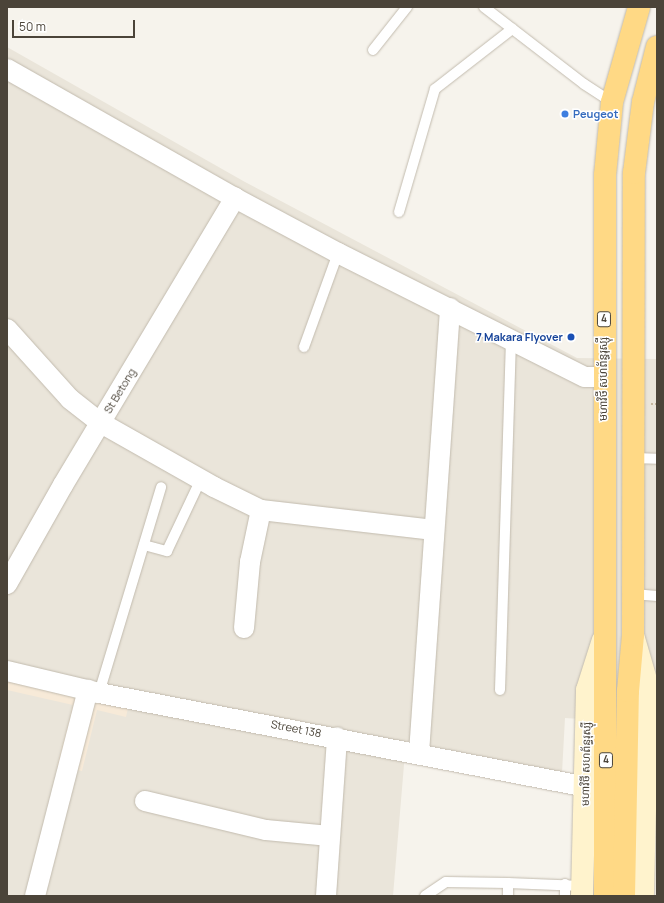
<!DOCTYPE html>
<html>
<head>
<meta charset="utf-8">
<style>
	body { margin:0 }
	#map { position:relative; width:664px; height:903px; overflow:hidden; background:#f6f3ec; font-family:Manrope,"Noto Sans Khmer",sans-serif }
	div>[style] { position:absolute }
	.residential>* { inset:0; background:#eae5da }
	.commercial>* { inset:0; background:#f7ead8 }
	.path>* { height:2.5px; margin-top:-1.25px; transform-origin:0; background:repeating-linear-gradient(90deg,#c4b79f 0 2px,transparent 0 4px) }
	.roads { filter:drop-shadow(0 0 1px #c2bbae) drop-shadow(0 0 1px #c2bbae) }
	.service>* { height:10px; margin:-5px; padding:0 5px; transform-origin:5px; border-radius:5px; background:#fff }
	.minor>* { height:20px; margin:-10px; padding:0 10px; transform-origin:10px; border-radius:10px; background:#fff }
	.secondary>* { height:22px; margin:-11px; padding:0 11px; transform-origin:11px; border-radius:11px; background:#fff3cd }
	.trunk>* { height:22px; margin:-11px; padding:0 11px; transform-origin:11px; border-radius:11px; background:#ffd985 }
	.dots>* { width:11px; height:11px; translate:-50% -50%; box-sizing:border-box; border:2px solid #fff; border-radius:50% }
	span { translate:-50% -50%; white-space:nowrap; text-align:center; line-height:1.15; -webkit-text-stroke:3px #fff; paint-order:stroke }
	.shield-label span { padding:1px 3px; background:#fff; border:1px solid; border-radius:3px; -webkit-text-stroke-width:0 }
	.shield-label { font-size:10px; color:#4b4439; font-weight:700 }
	.shop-label { font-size:11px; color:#366cbe; font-weight:700 }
	.left { translate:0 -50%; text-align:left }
	.transit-label { font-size:11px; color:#164399; font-weight:700 }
	.right { translate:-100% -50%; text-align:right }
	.street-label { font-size:11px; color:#4b4439 }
	.frame { position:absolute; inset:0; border:8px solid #4b4439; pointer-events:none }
	.scale { position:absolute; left:12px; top:20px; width:123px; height:18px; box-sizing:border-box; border:2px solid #4b4439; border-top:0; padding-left:5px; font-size:12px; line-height:14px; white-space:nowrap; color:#4b4439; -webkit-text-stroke:3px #fff; paint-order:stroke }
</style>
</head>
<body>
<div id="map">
	<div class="residential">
		<div style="clip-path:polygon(7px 47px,245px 182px,577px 358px,657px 359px,657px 724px,565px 718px,562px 773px,406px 741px,393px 896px,7px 896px)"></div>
	</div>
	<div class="commercial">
		<div style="clip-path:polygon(7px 663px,132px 691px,126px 717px,97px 710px,82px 771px,57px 766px,73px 705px,7px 690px)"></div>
	</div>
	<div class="path">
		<div style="left:651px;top:404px;width:6px"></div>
	</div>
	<div class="roads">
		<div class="service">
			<div style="left:484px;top:7px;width:126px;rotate:37.6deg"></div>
			<div style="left:584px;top:84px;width:33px;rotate:33deg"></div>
			<div style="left:373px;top:50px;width:55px;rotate:-51.7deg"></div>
			<div style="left:399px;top:212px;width:128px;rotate:-73.7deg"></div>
			<div style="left:435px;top:89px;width:98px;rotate:-37.9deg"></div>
			<div style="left:304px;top:347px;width:100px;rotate:-70.1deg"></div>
			<div style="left:633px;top:458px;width:24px;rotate:2deg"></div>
			<div style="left:144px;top:545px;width:24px;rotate:15deg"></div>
			<div style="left:167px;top:551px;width:80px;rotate:-64.7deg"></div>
			<div style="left:633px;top:594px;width:24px;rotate:5deg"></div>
			<div style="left:500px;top:690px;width:350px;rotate:-88.2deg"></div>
			<div style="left:99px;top:693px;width:215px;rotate:-73.2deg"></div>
			<div style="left:425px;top:896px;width:25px;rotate:-34deg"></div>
			<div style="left:446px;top:882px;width:62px;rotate:0.9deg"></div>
			<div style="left:508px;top:896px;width:13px;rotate:-90deg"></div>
			<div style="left:508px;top:883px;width:74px;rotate:2.3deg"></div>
			<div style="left:565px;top:896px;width:12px;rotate:-90deg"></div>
		</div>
		<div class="minor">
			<div style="left:7px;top:69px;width:262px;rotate:29.5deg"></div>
			<div style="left:235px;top:198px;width:117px;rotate:28.1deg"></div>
			<div style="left:338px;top:253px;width:276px;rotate:26.7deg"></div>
			<div style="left:585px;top:377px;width:18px"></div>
			<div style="left:7px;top:329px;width:94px;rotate:48deg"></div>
			<div style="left:70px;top:399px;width:39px;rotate:38deg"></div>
			<div style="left:101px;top:423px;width:130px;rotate:29.5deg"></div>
			<div style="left:214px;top:487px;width:52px;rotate:26.1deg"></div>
			<div style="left:261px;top:510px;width:174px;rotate:6.6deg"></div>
			<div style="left:7px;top:584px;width:114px;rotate:-60.5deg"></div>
			<div style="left:63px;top:485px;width:335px;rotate:-59.1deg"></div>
			<div style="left:244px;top:628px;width:66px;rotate:-84.8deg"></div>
			<div style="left:250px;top:562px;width:53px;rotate:-78.1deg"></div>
			<div style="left:7px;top:671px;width:95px;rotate:13.4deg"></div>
			<div style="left:99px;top:693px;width:496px;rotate:10.9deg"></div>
			<div style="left:419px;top:753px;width:446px;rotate:-86deg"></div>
			<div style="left:145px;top:801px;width:124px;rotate:13.5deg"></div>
			<div style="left:266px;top:830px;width:64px;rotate:5.4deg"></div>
			<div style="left:35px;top:896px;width:213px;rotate:-75.6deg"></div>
			<div style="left:326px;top:896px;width:159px;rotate:-86deg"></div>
		</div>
		<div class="secondary">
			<div style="left:633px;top:635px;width:54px;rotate:73.9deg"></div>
			<div style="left:648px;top:687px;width:209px;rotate:91.4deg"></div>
			<div style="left:582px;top:896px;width:206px;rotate:-88.6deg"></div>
			<div style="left:587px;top:690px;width:52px;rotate:-72.3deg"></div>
		</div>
		<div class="trunk">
			<div style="left:605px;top:896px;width:721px;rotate:-90deg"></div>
			<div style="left:605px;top:175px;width:73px;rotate:-84.5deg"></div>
			<div style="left:612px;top:102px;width:99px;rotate:-74.1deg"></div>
			<div style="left:624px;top:896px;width:205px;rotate:-88.9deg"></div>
			<div style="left:628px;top:691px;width:56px;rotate:-84.9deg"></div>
			<div style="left:633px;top:635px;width:462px;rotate:-89.9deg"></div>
			<div style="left:634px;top:173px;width:72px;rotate:-82.8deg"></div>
			<div style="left:643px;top:102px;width:57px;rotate:-75.7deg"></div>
		</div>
	</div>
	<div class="dots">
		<div style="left:565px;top:114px;background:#3f7fe0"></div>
		<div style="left:571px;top:337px;background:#1a4fb4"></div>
	</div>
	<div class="shield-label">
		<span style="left:604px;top:319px">4</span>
		<span style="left:606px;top:760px">4</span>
	</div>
	<div class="shop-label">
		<span class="left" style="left:573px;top:114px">Peugeot</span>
	</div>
	<div class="transit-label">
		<span class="right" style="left:563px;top:337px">7 Makara Flyover</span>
	</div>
	<div class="street-label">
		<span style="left:603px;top:379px;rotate:-90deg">មហាវិថី សហព័ន្ធរុស្ស៊ី</span>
		<span style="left:120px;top:391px;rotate:-59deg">St Betong</span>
		<span style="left:296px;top:729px;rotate:11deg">Street 138</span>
		<span style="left:586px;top:764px;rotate:-89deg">មហាវិថី សហព័ន្ធរុស្ស៊ី</span>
	</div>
	<div class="frame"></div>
	<div class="scale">50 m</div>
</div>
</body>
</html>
